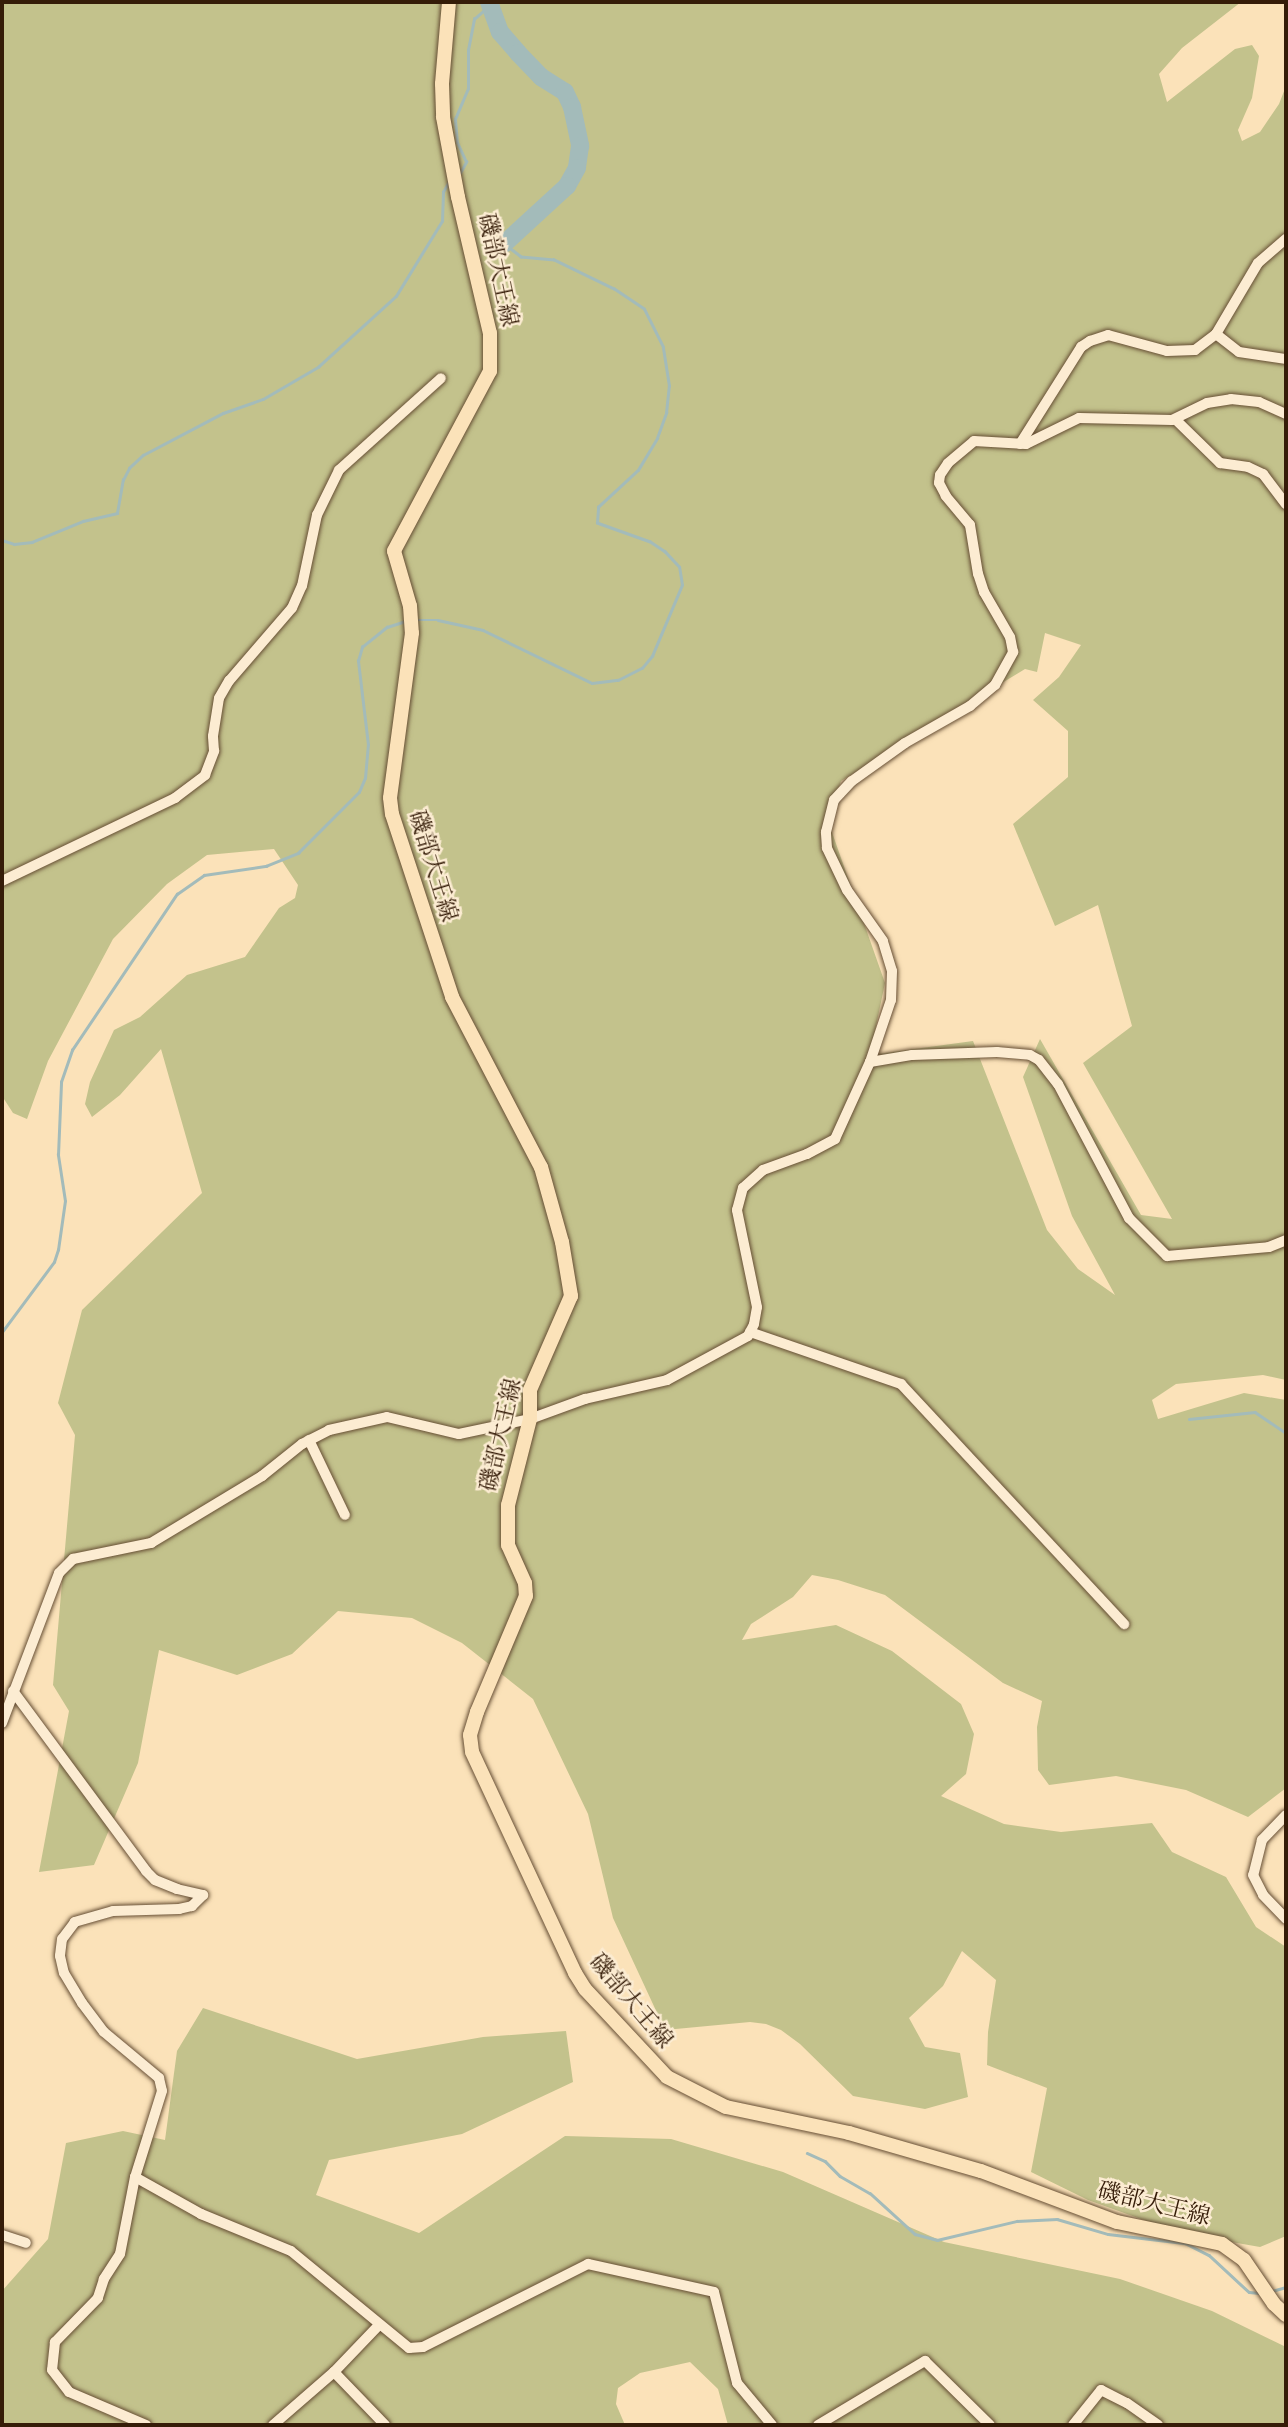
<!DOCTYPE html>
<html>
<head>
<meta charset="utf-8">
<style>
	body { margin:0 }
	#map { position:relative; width:1288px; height:2427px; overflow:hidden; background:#fbe2b9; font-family:Cardo,"Noto Serif JP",serif }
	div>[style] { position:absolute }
	.green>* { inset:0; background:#c3c28c }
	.stream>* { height:2.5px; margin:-1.25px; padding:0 1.25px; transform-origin:1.25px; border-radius:1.25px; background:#a3bbba }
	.river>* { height:18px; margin:-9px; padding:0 9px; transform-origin:9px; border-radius:9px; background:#a3bbba }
	.roads { filter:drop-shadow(0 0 2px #664e34) drop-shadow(0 0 2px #664e34) }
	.minor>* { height:10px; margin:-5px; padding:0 5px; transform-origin:5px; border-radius:5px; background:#fcecd2 }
	.primary>* { height:14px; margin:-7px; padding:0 7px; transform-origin:7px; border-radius:7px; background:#fbe2b9 }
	span { translate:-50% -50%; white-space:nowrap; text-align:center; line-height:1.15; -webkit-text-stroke:5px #fcecd2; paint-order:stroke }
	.street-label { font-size:23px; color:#351c08 }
	.frame { position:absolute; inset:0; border:4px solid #351c08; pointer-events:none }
</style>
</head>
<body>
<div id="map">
	<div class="green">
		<div style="clip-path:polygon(evenodd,2px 2px,1241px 2px,1182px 48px,1159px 74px,1167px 102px,1235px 49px,1252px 45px,1259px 56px,1252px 98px,1238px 130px,1242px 141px,1260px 132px,1279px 104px,1286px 86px,1286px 1380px,1263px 1375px,1176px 1384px,1152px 1400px,1158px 1419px,1244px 1393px,1286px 1400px,1286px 1788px,1248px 1817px,1186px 1790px,1116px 1776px,1049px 1785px,1038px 1770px,1037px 1727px,1042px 1701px,1003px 1683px,885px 1595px,838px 1580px,812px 1575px,793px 1597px,751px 1624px,742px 1640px,836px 1625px,892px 1651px,961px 1704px,974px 1734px,966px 1774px,941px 1796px,1004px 1824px,1061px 1832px,1152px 1823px,1172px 1852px,1226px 1877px,1256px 1927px,1286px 1947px,1286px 2236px,1260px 2247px,1180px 2233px,1088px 2200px,1031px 2172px,1047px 2088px,987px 2065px,988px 2032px,996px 1980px,962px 1951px,943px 1986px,909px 2018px,925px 2047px,960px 2053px,968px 2097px,925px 2109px,853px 2096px,800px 2044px,781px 2030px,766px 2024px,750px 2022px,665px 2030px,613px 1918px,588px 1814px,533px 1699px,462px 1643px,412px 1618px,338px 1611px,292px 1654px,237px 1675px,159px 1650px,138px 1763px,94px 1865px,39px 1872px,69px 1711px,53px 1685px,75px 1435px,58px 1403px,82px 1310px,202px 1193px,161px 1049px,120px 1095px,92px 1117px,85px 1104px,90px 1082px,114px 1030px,140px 1017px,187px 975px,245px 957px,279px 908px,295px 898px,298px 885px,274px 849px,207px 855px,167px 884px,113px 939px,48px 1061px,27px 1119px,13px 1113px,2px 1096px,2px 2px,1045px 633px,1081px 645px,1059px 677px,1033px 700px,1068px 731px,1068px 777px,1013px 824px,1055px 926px,1098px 905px,1132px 1026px,1083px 1063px,1172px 1219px,1141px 1215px,1040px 1039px,1023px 1077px,1072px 1216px,1115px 1295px,1078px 1269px,1047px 1230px,973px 1041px,870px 1055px,885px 983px,828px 821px,841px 781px,1025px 669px,1037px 672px,1045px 633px)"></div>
		<div style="clip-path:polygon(203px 2008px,357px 2059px,483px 2037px,566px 2031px,573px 2082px,462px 2134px,329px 2160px,316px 2195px,419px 2233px,565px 2136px,671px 2139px,783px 2172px,944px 2242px,1120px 2279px,1212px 2311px,1286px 2347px,1286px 2425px,728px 2425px,718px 2389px,690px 2362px,640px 2373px,618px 2388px,616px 2404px,625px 2425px,2px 2425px,2px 2291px,48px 2239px,66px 2143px,123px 2131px,165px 2140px,177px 2051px)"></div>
	</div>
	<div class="stream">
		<div style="left:460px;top:173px;width:13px;rotate:-61deg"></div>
		<div style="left:466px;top:162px;width:21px;rotate:-115deg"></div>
		<div style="left:457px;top:143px;width:24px;rotate:-95deg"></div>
		<div style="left:455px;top:119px;width:33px;rotate:-67deg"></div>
		<div style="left:468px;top:89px;width:39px;rotate:-90deg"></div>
		<div style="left:468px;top:50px;width:32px;rotate:-79deg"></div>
		<div style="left:474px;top:19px;width:21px;rotate:-41deg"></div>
		<div style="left:2px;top:540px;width:13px;rotate:18deg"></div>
		<div style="left:14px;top:544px;width:18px;rotate:-6deg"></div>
		<div style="left:32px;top:542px;width:55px;rotate:-22.4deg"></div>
		<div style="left:83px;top:521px;width:35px;rotate:-13deg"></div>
		<div style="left:117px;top:513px;width:34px;rotate:-80deg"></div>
		<div style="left:123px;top:480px;width:13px;rotate:-63deg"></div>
		<div style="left:129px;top:468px;width:19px;rotate:-43deg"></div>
		<div style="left:143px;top:455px;width:90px;rotate:-27.7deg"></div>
		<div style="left:223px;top:413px;width:42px;rotate:-19.3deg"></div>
		<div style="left:263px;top:399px;width:64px;rotate:-30.2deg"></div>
		<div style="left:318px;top:367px;width:105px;rotate:-42.3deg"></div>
		<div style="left:396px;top:296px;width:88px;rotate:-58.5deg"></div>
		<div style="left:442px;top:221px;width:29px;rotate:-88deg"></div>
		<div style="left:443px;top:192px;width:13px;rotate:-61deg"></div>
		<div style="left:415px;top:620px;width:23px"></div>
		<div style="left:438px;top:620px;width:46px;rotate:12.5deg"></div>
		<div style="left:483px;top:630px;width:121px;rotate:25.9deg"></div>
		<div style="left:592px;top:683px;width:26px;rotate:-7deg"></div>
		<div style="left:618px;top:680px;width:27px;rotate:-27deg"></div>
		<div style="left:642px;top:668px;width:16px;rotate:-50deg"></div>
		<div style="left:652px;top:656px;width:77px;rotate:-67.1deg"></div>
		<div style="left:682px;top:585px;width:18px;rotate:-99deg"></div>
		<div style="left:679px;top:567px;width:21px;rotate:-133deg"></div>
		<div style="left:665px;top:552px;width:18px;rotate:-146deg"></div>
		<div style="left:650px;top:542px;width:56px;rotate:-160.3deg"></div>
		<div style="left:597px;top:523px;width:16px;rotate:-86deg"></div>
		<div style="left:598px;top:507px;width:54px;rotate:-42.8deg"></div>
		<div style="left:638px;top:470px;width:37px;rotate:-59deg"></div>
		<div style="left:657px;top:438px;width:27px;rotate:-70deg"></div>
		<div style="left:666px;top:413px;width:27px;rotate:-84deg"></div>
		<div style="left:669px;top:386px;width:39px;rotate:-99deg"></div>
		<div style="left:663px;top:347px;width:42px;rotate:-116.6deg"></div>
		<div style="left:644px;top:309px;width:36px;rotate:-146deg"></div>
		<div style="left:614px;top:289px;width:67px;rotate:-154.2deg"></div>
		<div style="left:554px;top:260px;width:33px;rotate:-175deg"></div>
		<div style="left:521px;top:257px;width:21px;rotate:-143deg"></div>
		<div style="left:2px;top:1332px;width:87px;rotate:-53.4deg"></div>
		<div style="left:54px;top:1262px;width:13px;rotate:-72deg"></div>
		<div style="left:58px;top:1250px;width:49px;rotate:-81.9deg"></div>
		<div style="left:65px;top:1201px;width:47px;rotate:-98.7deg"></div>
		<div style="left:58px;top:1155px;width:73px;rotate:-87.6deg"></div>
		<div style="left:61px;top:1082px;width:34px;rotate:-71deg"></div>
		<div style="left:72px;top:1050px;width:188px;rotate:-56.1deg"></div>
		<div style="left:177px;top:894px;width:33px;rotate:-35deg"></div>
		<div style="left:204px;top:875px;width:63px;rotate:-8.3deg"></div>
		<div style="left:266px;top:866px;width:35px;rotate:-22deg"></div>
		<div style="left:298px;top:853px;width:86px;rotate:-45deg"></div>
		<div style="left:359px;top:792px;width:15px;rotate:-67deg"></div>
		<div style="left:365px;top:778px;width:33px;rotate:-85deg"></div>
		<div style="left:368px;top:745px;width:85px;rotate:-96.8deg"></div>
		<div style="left:358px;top:661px;width:15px;rotate:-74deg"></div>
		<div style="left:362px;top:647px;width:32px;rotate:-39deg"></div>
		<div style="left:387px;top:627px;width:19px;rotate:-18deg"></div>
		<div style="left:1189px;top:1419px;width:66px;rotate:-6.1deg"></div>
		<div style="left:1255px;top:1412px;width:37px;rotate:34deg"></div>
		<div style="left:807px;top:2153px;width:20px;rotate:24deg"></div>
		<div style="left:825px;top:2161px;width:21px;rotate:45deg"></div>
		<div style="left:840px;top:2176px;width:34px;rotate:30deg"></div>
		<div style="left:870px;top:2193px;width:61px;rotate:42.3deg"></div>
		<div style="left:915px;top:2234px;width:23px;rotate:15deg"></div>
		<div style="left:937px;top:2240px;width:82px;rotate:-13.4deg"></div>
		<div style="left:1017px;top:2221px;width:40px;rotate:-2.9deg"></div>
		<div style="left:1057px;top:2219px;width:53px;rotate:16.4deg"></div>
		<div style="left:1108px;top:2234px;width:78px;rotate:6.7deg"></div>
		<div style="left:1185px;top:2243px;width:27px;rotate:27deg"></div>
		<div style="left:1209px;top:2255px;width:54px;rotate:42.8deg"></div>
		<div style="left:1249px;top:2292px;width:10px;rotate:6deg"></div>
		<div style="left:1272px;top:2291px;width:15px;rotate:-16deg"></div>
	</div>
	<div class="river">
		<div style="left:489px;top:2px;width:32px;rotate:70deg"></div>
		<div style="left:500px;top:32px;width:28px;rotate:49deg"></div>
		<div style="left:518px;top:53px;width:33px;rotate:46deg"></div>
		<div style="left:541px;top:77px;width:28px;rotate:32deg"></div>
		<div style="left:565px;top:92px;width:17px;rotate:65deg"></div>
		<div style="left:572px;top:107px;width:40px;rotate:78deg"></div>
		<div style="left:580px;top:146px;width:22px;rotate:98deg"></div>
		<div style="left:577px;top:168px;width:21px;rotate:119deg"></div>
		<div style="left:567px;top:186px;width:86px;rotate:137.4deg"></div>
	</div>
	<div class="roads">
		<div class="minor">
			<div style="left:1216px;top:334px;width:29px;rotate:38deg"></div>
			<div style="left:1239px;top:352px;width:48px;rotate:8.5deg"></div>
			<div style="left:1176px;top:420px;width:62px;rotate:44.3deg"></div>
			<div style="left:1220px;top:463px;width:28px;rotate:8deg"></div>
			<div style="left:1248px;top:467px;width:17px;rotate:25deg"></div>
			<div style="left:1263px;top:474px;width:38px;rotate:53deg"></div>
			<div style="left:1020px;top:444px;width:115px;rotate:-57.8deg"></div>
			<div style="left:1081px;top:347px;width:11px;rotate:-34deg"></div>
			<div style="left:1090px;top:341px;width:19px;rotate:-18deg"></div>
			<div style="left:1108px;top:335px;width:61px;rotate:15.2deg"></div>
			<div style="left:1167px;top:351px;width:28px;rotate:-2deg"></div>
			<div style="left:1195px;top:350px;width:26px;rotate:-37deg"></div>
			<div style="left:1216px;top:334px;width:82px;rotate:-59.4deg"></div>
			<div style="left:1258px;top:263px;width:37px;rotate:-41deg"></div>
			<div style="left:2px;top:881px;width:192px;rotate:-25.6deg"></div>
			<div style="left:175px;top:798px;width:38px;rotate:-37deg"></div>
			<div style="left:205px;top:775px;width:26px;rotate:-69deg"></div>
			<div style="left:214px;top:751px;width:15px;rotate:-94deg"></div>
			<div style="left:213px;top:736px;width:38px;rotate:-81deg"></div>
			<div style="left:219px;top:698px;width:20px;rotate:-60deg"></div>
			<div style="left:229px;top:681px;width:96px;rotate:-49.2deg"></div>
			<div style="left:292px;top:608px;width:24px;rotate:-66deg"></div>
			<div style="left:302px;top:586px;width:73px;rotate:-78.1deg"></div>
			<div style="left:317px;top:515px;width:50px;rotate:-63.9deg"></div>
			<div style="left:339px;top:470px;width:137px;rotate:-42deg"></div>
			<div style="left:870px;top:1062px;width:43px;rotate:-9.5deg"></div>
			<div style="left:912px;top:1055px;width:85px;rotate:-2deg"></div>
			<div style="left:997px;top:1052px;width:33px;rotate:5deg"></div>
			<div style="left:1030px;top:1055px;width:10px;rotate:29deg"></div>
			<div style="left:1039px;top:1060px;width:31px;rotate:52deg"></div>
			<div style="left:1058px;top:1084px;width:152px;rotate:62.1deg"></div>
			<div style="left:1129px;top:1218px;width:54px;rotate:45deg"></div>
			<div style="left:1167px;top:1256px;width:102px;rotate:-5deg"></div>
			<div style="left:1269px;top:1247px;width:18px;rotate:-22deg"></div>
			<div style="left:750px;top:1332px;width:160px;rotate:19deg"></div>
			<div style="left:901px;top:1384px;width:328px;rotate:47.1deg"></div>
			<div style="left:309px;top:1440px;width:83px;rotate:64.4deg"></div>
			<div style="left:13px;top:1691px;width:224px;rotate:53.5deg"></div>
			<div style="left:146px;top:1871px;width:13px;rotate:45deg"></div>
			<div style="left:155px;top:1880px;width:24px;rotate:22deg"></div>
			<div style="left:177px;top:1889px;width:27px;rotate:13deg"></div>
			<div style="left:203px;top:1895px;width:16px;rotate:135deg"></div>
			<div style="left:192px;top:1906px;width:13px;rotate:167deg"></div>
			<div style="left:179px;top:1909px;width:66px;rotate:178.3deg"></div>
			<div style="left:113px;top:1911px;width:40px;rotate:164deg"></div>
			<div style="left:75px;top:1922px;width:21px;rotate:127deg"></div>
			<div style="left:62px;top:1939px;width:17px;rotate:97deg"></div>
			<div style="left:60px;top:1956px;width:17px;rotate:77deg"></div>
			<div style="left:64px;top:1973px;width:35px;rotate:59deg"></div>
			<div style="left:82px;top:2003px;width:36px;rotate:53deg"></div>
			<div style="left:104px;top:2032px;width:72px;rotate:39.9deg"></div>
			<div style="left:159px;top:2078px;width:13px;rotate:77deg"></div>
			<div style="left:162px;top:2091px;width:90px;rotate:107.4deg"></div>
			<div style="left:135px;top:2177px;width:78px;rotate:101deg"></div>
			<div style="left:120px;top:2254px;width:30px;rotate:123deg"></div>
			<div style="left:104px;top:2279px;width:20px;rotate:108deg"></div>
			<div style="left:98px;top:2298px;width:62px;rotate:134.3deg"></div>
			<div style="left:55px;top:2342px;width:28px;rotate:96deg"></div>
			<div style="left:52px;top:2370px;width:28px;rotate:52deg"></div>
			<div style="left:69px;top:2392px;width:84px;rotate:23.2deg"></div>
			<div style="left:2px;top:1723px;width:160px;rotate:-69.2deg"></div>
			<div style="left:59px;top:1573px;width:20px;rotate:-45deg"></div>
			<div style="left:73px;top:1559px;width:80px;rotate:-11.6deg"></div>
			<div style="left:151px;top:1543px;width:130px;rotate:-31.1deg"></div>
			<div style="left:262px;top:1476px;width:51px;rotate:-38.7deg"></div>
			<div style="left:302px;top:1444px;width:30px;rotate:-27deg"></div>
			<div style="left:329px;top:1430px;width:59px;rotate:-12.6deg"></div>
			<div style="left:387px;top:1417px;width:74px;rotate:13.3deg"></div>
			<div style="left:459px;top:1434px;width:73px;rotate:-11.9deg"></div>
			<div style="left:530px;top:1419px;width:59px;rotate:-20deg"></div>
			<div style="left:585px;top:1399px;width:84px;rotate:-13deg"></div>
			<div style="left:667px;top:1380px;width:92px;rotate:-28.5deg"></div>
			<div style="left:748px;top:1336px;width:13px;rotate:-63deg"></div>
			<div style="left:754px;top:1324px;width:17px;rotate:-80deg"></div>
			<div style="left:757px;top:1307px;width:99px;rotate:-101.7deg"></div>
			<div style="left:737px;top:1210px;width:23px;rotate:-75deg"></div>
			<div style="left:743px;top:1188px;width:27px;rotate:-42deg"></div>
			<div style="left:763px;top:1170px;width:47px;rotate:-20deg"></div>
			<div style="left:807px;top:1154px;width:32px;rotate:-28deg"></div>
			<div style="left:835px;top:1139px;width:85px;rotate:-65.6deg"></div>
			<div style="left:870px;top:1062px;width:65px;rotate:-71.3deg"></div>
			<div style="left:891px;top:1000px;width:29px;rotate:-88deg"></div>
			<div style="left:892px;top:971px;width:31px;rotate:-107deg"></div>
			<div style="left:883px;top:941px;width:62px;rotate:-125.2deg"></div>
			<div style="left:847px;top:890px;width:47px;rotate:-115.5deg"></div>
			<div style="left:827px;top:848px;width:16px;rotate:-94deg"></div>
			<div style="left:826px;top:832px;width:33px;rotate:-76deg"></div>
			<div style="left:834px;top:800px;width:26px;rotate:-47deg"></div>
			<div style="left:852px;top:781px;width:65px;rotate:-35.6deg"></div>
			<div style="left:905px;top:743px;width:75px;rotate:-29.6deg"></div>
			<div style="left:970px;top:706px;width:33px;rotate:-40deg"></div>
			<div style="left:995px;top:685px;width:38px;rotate:-61deg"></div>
			<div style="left:1013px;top:652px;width:15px;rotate:-101deg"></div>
			<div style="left:1010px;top:637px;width:52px;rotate:-120deg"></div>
			<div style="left:984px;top:592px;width:19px;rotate:-108deg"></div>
			<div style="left:978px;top:574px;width:50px;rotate:-99.3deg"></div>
			<div style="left:970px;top:525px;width:38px;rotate:-130deg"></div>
			<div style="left:946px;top:496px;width:15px;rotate:-118deg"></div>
			<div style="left:939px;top:483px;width:8px;rotate:-83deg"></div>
			<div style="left:940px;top:475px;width:14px;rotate:-56deg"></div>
			<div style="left:948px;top:463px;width:34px;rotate:-40deg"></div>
			<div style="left:974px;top:441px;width:52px;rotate:3.3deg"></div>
			<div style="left:1026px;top:444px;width:59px;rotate:-26.1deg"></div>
			<div style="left:1079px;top:418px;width:93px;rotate:1.2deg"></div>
			<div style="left:1172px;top:420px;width:39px;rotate:-26deg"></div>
			<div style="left:1207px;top:403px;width:24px;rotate:-9deg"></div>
			<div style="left:1231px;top:399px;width:28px;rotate:6deg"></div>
			<div style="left:1259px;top:402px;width:30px;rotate:24deg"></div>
			<div style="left:1286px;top:1815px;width:35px;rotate:134deg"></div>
			<div style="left:1262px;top:1840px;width:36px;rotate:104deg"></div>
			<div style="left:1253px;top:1875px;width:22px;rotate:63deg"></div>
			<div style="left:1263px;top:1895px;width:33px;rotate:46deg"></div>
			<div style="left:135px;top:2177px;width:76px;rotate:29.3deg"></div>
			<div style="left:201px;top:2214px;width:97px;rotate:22.3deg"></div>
			<div style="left:291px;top:2251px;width:153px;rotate:39.4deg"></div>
			<div style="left:409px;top:2348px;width:14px;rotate:-4deg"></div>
			<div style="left:423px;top:2347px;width:185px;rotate:-26.7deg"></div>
			<div style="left:588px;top:2264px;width:129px;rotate:12.5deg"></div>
			<div style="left:714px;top:2292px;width:94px;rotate:75.8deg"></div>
			<div style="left:737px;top:2383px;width:55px;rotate:50.2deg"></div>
			<div style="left:2px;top:2235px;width:25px;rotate:18deg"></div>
			<div style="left:334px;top:2372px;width:74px;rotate:46.1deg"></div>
			<div style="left:273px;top:2425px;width:81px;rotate:-41deg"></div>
			<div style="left:334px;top:2372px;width:65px;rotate:-46.2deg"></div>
			<div style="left:818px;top:2425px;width:125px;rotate:-30.9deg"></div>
			<div style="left:925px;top:2361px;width:91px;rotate:44.6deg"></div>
			<div style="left:1073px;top:2425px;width:45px;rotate:-51.3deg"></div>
			<div style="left:1101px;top:2390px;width:29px;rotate:27deg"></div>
			<div style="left:1127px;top:2403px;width:38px;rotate:35deg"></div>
		</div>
		<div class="primary">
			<div style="left:449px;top:2px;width:82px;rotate:94.9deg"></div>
			<div style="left:442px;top:84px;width:33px;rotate:88deg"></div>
			<div style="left:443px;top:117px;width:81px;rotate:79.4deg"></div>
			<div style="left:458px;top:197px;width:140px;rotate:76.8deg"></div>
			<div style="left:490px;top:333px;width:38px;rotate:90deg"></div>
			<div style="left:490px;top:371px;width:204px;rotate:118.1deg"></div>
			<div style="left:394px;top:551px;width:57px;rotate:73.8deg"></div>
			<div style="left:410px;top:606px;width:27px;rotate:86deg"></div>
			<div style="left:412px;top:633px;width:166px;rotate:97.6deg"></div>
			<div style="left:390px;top:798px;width:16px;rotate:83deg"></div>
			<div style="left:392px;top:814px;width:193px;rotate:71.8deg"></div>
			<div style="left:452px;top:997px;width:192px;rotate:62.4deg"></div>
			<div style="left:541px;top:1167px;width:78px;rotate:74.4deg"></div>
			<div style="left:562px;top:1242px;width:55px;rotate:80.5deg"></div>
			<div style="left:571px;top:1296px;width:103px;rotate:113.6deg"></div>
			<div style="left:530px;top:1390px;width:29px;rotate:90deg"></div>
			<div style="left:530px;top:1419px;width:89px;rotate:104.3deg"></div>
			<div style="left:508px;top:1505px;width:40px;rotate:90deg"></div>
			<div style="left:508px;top:1545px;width:42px;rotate:65.9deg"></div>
			<div style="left:525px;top:1583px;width:13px;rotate:86deg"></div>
			<div style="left:526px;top:1596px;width:126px;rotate:112.9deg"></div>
			<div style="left:477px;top:1712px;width:24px;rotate:107deg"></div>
			<div style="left:470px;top:1735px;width:17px;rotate:83deg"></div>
			<div style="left:472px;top:1752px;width:244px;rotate:65deg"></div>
			<div style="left:575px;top:1973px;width:19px;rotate:58deg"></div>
			<div style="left:585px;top:1989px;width:120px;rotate:47deg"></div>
			<div style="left:667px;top:2077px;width:66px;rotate:27deg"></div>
			<div style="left:726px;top:2107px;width:126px;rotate:11.9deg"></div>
			<div style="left:849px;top:2133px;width:137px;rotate:16.1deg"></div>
			<div style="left:981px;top:2171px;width:145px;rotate:20.6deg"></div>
			<div style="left:1117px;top:2222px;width:107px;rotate:11.8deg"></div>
			<div style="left:1222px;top:2244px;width:27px;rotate:36deg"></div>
			<div style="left:1244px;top:2260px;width:53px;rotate:55.7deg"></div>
			<div style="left:1274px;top:2304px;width:16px;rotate:43deg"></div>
		</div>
	</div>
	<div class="street-label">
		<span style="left:498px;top:270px;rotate:78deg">磯部大王線</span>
		<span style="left:433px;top:866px;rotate:73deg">磯部大王線</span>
		<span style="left:501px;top:1435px;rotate:-77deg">磯部大王線</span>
		<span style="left:631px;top:2001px;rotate:50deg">磯部大王線</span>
		<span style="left:1154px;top:2204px;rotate:14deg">磯部大王線</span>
	</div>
	<div class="frame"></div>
</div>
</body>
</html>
